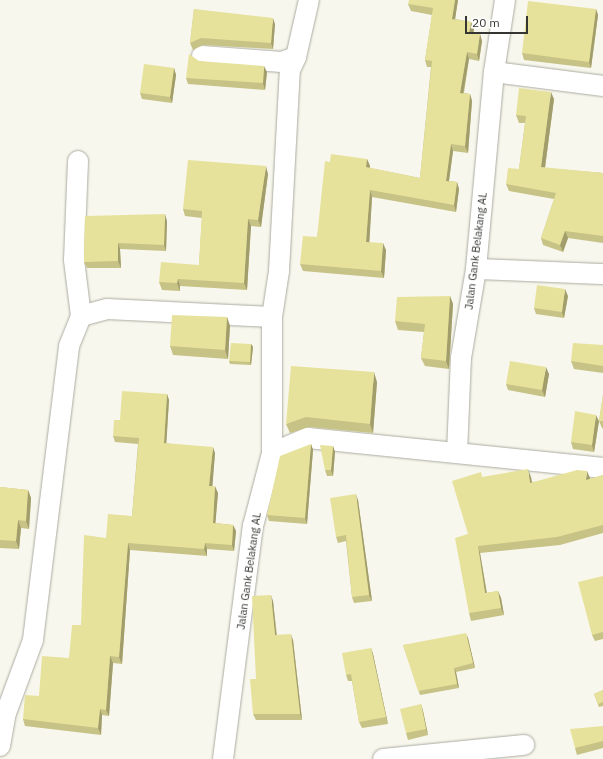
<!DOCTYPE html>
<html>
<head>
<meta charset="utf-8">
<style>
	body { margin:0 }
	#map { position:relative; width:603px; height:759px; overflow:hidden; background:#f8f7ed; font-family:"IBM Plex Sans",sans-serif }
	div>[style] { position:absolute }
	.roads { filter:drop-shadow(0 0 1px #ababa1) drop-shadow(0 0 1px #ababa1) }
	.minor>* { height:20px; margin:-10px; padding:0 10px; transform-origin:10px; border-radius:10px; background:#fff }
	.wall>* { inset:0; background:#c7c285 }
	.shaded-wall>* { inset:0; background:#a29e6c }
	.building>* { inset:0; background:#e7e29b }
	span { translate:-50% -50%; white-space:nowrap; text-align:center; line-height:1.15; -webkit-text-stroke:4px #fff; paint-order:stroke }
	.street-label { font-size:11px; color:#353531 }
	.scale { position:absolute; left:465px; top:16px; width:63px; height:18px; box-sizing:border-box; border:2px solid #353531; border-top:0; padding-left:5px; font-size:12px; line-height:14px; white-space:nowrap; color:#353531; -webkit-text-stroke:3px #fff; paint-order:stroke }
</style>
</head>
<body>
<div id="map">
	<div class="roads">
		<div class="minor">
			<div style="left:202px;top:56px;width:80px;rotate:4.3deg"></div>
			<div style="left:282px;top:62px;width:15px;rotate:-20deg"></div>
			<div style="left:296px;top:57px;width:58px;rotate:-77.2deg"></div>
			<div style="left:494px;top:72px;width:73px;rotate:-81.3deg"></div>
			<div style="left:78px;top:161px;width:99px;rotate:92.3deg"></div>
			<div style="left:74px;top:260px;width:56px;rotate:82.9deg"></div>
			<div style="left:476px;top:269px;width:127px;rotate:2.3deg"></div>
			<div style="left:272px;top:453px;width:39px;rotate:-23deg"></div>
			<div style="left:308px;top:438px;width:297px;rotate:5.8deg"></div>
			<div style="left:457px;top:453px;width:95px;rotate:-87.6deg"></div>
			<div style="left:461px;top:358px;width:90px;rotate:-80.4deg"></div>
			<div style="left:476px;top:269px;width:198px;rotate:-84.8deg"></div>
			<div style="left:494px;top:72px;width:110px;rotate:7.3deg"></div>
			<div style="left:0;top:746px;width:34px;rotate:-80deg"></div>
			<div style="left:6px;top:713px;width:78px;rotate:-69.7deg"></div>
			<div style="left:33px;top:640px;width:296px;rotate:-83deg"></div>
			<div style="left:69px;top:346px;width:32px;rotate:-68deg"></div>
			<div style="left:81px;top:316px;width:27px;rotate:-15deg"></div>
			<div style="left:107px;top:309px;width:165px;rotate:2.8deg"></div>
			<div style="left:223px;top:759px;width:235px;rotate:-82.7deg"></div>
			<div style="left:253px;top:526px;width:75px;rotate:-75.4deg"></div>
			<div style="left:272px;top:453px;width:136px;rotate:-90deg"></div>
			<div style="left:272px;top:317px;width:47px;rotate:-81.3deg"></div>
			<div style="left:279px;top:271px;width:201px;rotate:-86.9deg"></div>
			<div style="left:290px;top:70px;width:14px;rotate:-65deg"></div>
			<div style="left:383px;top:759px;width:142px;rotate:-5.7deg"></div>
		</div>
	</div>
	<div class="wall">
		<div style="clip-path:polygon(458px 0,455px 19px,471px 22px,474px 29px,473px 33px,480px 34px,482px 41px,479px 61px,469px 59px,464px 93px,470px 94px,472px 101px,468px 153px,453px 151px,449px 181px,457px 182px,459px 189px,456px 212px,372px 197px,369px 242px,386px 250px,384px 278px,303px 271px,300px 264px,317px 237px,330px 162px,367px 159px,370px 166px,370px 168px,420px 178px,431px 67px,427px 67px,425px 60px,432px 15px,411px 11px,408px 4px)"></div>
		<div style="clip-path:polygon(194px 9px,275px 24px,273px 49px,203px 45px,193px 50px,190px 43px)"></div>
		<div style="clip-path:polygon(596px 9px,598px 15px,591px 68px,524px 60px,522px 53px)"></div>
		<div style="clip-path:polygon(199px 61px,267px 72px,265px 90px,188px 84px,186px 78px)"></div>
		<div style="clip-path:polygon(174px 68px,176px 75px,172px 103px,142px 99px,140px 93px)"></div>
		<div style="clip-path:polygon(554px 99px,545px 168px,603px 173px,603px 243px,568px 238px,563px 252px,543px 245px,541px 238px,554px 199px,509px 191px,506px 184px,519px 169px,525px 123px,519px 123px,516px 115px)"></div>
		<div style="clip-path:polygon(268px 174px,261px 227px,251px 226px,247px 290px,180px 286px,180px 291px,162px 290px,159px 282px,199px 265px,202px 218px,185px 216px,183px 209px)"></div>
		<div style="clip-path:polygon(85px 216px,167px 221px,166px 251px,120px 249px,121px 268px,87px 268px,84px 262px)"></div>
		<div style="clip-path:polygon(450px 296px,453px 304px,449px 369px,425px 366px,421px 358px,424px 332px,398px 330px,395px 321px)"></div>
		<div style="clip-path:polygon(568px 296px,564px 318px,536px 314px,534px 308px)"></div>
		<div style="clip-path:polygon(227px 317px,230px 326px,228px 359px,173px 355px,170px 346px)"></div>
		<div style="clip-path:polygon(251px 344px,253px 347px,251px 365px,230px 364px,229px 361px)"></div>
		<div style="clip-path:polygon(603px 345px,603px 373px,574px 369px,571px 361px)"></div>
		<div style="clip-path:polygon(549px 374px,545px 397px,508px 390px,506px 384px)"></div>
		<div style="clip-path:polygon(377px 382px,373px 433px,309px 427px,290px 433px,286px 424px)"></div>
		<div style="clip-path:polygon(167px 394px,169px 400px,166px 443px,215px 453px,212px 486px,218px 493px,215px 523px,233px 525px,236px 531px,234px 551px,207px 549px,207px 556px,130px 550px,122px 664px,113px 663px,109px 716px,102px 715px,101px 735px,25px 726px,23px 719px,39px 696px,69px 658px,81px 625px,106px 538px,132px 516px,138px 444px,115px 442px,113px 436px,120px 420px)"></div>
		<div style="clip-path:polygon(603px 395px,603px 429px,602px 428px,599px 421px)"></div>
		<div style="clip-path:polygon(599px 421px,594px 452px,573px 449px,571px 442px)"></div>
		<div style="clip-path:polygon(311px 444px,313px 450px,307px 524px,269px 521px,267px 515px)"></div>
		<div style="clip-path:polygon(333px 446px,335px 452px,333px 476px,327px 476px,325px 470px)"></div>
		<div style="clip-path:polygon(603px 475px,603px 533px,560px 545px,480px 553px,487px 593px,498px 591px,501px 598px,504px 615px,471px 621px,469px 613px,468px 534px,482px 477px,531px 477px,532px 482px,590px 478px,590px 479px)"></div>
		<div style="clip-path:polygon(0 487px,28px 490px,31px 498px,29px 529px,21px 528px,19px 549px,0 548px)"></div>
		<div style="clip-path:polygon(358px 500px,372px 601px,354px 603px,352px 597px,346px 541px,338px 543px,336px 537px)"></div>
		<div style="clip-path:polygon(603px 576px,603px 639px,595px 641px,592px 635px)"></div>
		<div style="clip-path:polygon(273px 601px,277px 635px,293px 640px,302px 720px,256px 720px,253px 714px,256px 679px)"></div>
		<div style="clip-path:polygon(468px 638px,475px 668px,456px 672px,459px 688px,420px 695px,403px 645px)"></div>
		<div style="clip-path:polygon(371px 648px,373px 654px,388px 724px,362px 728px,359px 722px,352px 681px,348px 681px,346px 675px)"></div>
		<div style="clip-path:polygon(603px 690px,603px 706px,599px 707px,594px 694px)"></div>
		<div style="clip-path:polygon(421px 704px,423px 711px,428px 735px,408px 740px,406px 733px)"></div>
		<div style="clip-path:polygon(603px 726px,603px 748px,577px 755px,575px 748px)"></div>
	</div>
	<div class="shaded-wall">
		<div style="clip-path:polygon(455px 0,458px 0,454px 26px,452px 19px)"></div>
		<div style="clip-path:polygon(596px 9px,598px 15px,591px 68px,589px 62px)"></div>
		<div style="clip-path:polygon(273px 18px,275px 24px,273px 49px,271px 43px)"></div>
		<div style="clip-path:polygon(471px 22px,474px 29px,472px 40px,469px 33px)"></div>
		<div style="clip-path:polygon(480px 34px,482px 41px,479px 61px,477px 54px)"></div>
		<div style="clip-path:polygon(467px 52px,469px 59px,462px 100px,460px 93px)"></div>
		<div style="clip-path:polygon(264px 66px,267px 72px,265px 90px,263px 83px)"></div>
		<div style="clip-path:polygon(174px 68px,176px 75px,172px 103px,170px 97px)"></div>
		<div style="clip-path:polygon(551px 92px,554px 99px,544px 175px,541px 167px)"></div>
		<div style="clip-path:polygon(470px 94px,472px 101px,468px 153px,465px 146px)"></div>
		<div style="clip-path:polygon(451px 144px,453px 151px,448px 188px,446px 181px)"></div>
		<div style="clip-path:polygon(367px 159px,370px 166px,369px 174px,366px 167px)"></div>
		<div style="clip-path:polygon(266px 166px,268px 174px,261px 227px,258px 220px)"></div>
		<div style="clip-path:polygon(457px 182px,459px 189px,456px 212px,454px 205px)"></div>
		<div style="clip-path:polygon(370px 190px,372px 197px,369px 249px,366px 242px)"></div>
		<div style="clip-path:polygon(165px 214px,167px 221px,166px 251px,164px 245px)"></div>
		<div style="clip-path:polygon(248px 219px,251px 226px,247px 290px,244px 283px)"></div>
		<div style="clip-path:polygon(565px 231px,568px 238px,563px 252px,560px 245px)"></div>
		<div style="clip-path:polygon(118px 243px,120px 249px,121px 268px,118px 261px)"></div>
		<div style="clip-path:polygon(383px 243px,386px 250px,384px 278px,381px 271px)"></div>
		<div style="clip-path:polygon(178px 279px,180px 286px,180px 291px,177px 283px)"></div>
		<div style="clip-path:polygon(565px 289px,568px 296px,564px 318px,562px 312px)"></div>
		<div style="clip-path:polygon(450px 296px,453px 304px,449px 369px,446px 361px)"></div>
		<div style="clip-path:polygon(227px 317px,230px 326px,228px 359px,225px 350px)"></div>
		<div style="clip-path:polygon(251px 344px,253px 347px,251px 365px,250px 362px)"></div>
		<div style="clip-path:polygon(546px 367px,549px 374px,545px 397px,542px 390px)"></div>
		<div style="clip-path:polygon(374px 372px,377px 382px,373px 433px,370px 424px)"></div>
		<div style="clip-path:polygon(167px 394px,169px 400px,166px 449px,164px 443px)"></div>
		<div style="clip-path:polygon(596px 415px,599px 421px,594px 452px,592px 445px)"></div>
		<div style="clip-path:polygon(311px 444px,313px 450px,307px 524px,305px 518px)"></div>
		<div style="clip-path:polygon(333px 446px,335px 452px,333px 476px,331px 470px)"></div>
		<div style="clip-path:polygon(213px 447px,215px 453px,212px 492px,209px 486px)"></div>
		<div style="clip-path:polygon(528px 469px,531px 477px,533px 490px,530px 483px)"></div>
		<div style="clip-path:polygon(587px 471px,590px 478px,588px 487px,586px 480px)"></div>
		<div style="clip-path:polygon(215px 486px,218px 493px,215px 529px,213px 523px)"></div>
		<div style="clip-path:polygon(28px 490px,31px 498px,29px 529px,26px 521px)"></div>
		<div style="clip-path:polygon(356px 494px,358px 500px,372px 601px,369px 595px)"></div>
		<div style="clip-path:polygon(18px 520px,21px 528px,19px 549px,16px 541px)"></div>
		<div style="clip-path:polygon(233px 525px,236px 531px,234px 551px,232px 545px)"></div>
		<div style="clip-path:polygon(128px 543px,130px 550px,122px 664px,119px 657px)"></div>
		<div style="clip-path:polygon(205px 543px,207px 549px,207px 556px,204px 549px)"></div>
		<div style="clip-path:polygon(478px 546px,480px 553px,488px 601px,485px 593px)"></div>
		<div style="clip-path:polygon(498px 591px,501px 598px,504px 615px,501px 608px)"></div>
		<div style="clip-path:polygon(271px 595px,273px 601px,277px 641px,275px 635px)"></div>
		<div style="clip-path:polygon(466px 633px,468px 638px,475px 668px,473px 663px)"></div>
		<div style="clip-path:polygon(291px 634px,293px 640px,302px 720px,300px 714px)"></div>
		<div style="clip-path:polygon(371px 648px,373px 654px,388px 724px,386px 717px)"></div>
		<div style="clip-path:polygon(110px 656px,113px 663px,109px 716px,106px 710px)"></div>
		<div style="clip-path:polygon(454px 668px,456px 672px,459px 688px,457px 684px)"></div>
		<div style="clip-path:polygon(421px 704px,423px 711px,428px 735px,426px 729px)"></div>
		<div style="clip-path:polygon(100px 709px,102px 715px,101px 735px,98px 728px)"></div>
	</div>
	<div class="building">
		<div style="clip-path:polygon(409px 0,455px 0,452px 19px,471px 22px,469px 33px,480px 34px,477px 54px,467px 52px,460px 93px,470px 94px,465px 146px,451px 144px,446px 181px,457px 182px,454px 205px,370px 190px,366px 242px,383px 243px,381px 271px,300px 264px,303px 236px,317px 237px,325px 161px,330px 162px,331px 154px,367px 159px,366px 167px,420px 178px,432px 61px,425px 60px,433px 8px,408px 4px)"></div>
		<div style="clip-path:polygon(528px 1px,596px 9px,589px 62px,522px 53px)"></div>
		<div style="clip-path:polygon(194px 9px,273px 18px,271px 43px,201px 38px,190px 43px)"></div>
		<div style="clip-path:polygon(189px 54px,199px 61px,264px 66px,263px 83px,186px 78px)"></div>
		<div style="clip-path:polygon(144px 64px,174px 68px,170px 97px,140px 93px)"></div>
		<div style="clip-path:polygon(519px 88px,551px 92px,541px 167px,603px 173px,603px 236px,565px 231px,560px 245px,541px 238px,556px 193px,506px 184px,508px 168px,519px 169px,526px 116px,516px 115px)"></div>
		<div style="clip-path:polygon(188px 160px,266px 166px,258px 220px,248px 219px,244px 283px,178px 279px,177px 283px,159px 282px,161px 262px,199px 265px,202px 211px,183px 209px)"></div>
		<div style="clip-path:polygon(165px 214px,164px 245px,118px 243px,118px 261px,84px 262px,85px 216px)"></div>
		<div style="clip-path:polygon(537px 285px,565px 289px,562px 312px,534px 308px)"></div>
		<div style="clip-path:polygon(450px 296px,446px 361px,421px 358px,425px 324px,395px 321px,397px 297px)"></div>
		<div style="clip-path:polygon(172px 315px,227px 317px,225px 350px,170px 346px)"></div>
		<div style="clip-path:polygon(231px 343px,251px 344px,250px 362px,229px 361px)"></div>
		<div style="clip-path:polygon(573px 343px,603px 345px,603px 366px,571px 361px)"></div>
		<div style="clip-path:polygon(510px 361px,546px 367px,542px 390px,506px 384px)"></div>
		<div style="clip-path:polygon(291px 366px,374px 372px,370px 424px,306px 417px,286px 424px)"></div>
		<div style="clip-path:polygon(122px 391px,167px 394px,164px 443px,213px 447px,209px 486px,215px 486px,213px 523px,233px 525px,232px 545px,205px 543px,204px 549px,128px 543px,119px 657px,110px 656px,106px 710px,100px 709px,98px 728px,23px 719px,25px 695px,39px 696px,42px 656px,69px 658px,72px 625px,81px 625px,84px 535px,106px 538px,108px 514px,132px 516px,139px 438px,113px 436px,114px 420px,120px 420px)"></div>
		<div style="clip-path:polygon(603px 395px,603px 421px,599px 421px)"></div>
		<div style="clip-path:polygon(575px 411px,596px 415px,592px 445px,571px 442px)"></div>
		<div style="clip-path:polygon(311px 444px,305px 518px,267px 515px,280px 456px)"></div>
		<div style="clip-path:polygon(320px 445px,333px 446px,331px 470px,325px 470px)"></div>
		<div style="clip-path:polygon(528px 469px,530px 483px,577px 470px,587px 471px,586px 480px,603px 475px,603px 525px,557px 537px,478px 546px,485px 593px,498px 591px,501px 608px,469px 613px,455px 538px,468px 534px,452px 481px,481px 472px,482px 477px)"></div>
		<div style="clip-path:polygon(0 487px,28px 490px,26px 521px,18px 520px,16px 541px,0 540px)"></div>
		<div style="clip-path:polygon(356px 494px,369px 595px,352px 597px,346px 535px,336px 537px,330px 498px)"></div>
		<div style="clip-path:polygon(603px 576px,603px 632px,592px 635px,578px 582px)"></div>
		<div style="clip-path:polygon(271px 595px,275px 635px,291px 634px,300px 714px,253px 714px,250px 679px,256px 679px,252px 596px)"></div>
		<div style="clip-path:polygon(466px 633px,473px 663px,454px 668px,457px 684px,418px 691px,403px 645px)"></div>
		<div style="clip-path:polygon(371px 648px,386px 717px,359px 722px,351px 674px,346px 675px,342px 653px)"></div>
		<div style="clip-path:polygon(603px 690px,603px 702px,598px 704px,594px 694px)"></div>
		<div style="clip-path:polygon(421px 704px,426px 729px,406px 733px,400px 709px)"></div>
		<div style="clip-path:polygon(603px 726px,603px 741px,575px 748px,570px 729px)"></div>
	</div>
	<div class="street-label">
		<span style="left:476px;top:251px;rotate:-83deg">Jalan Gank Belakang AL</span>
		<span style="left:249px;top:571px;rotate:-82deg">Jalan Gank Belakang AL</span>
	</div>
	<div class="scale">20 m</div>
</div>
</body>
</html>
